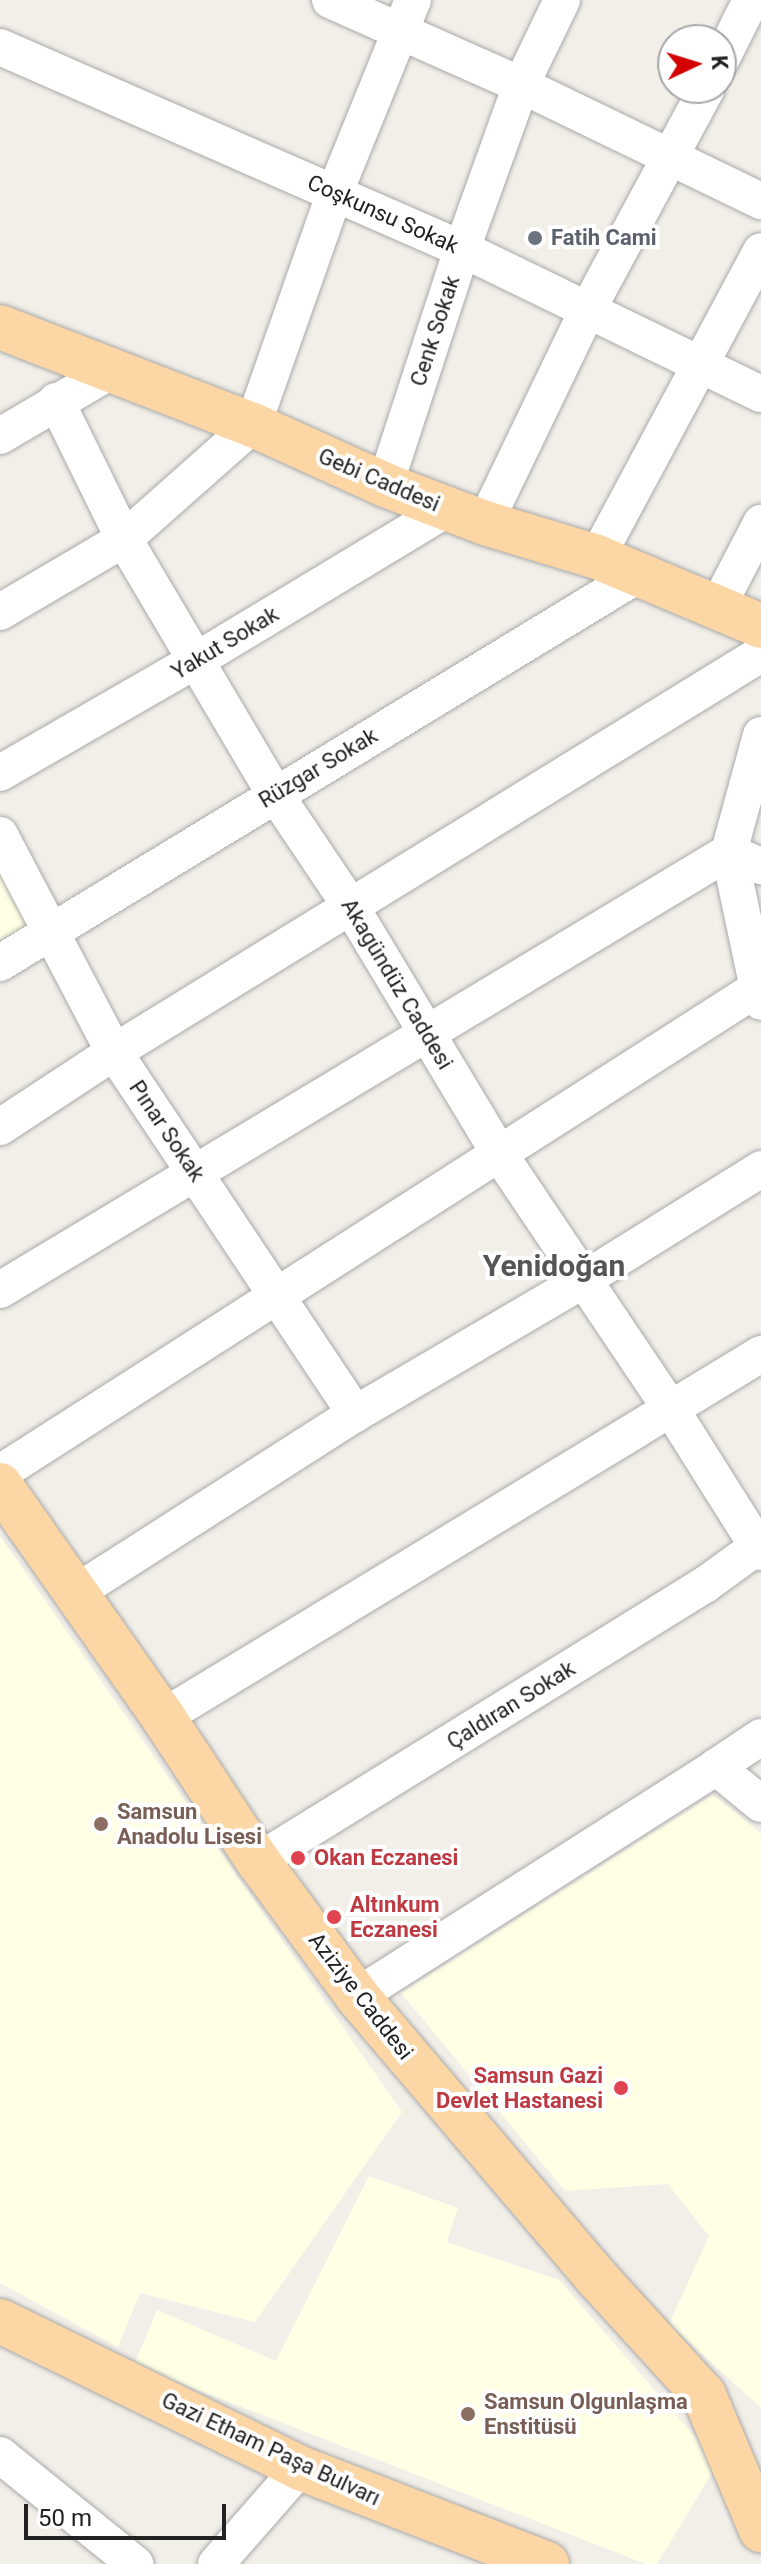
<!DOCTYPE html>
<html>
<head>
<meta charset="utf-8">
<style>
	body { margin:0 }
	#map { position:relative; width:761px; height:2564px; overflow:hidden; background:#f2efe9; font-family:Roboto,sans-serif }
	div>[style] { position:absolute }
	.education>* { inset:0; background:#ffffe5 }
	.roads { filter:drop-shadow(0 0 2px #a9a9a9) drop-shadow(0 0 2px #a9a9a9) }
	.minor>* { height:36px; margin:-18px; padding:0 18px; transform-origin:18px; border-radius:18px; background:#fff }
	.major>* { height:44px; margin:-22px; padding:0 22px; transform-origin:22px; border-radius:22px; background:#fcd6a4 }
	.dots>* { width:22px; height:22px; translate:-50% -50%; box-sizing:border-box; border:4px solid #fff; border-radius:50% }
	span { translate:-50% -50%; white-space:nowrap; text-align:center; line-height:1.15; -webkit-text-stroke:8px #fff; paint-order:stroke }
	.street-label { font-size:22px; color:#222 }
	.worship-label { font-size:22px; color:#5b616d; font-weight:700 }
	.left { translate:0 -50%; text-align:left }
	.education-label { font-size:22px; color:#785e54; font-weight:700 }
	.health-label { font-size:22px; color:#be3a42; font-weight:700 }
	.right { translate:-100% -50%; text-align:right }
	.district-label { font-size:30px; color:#555; font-weight:700 }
	.north { position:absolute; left:657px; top:24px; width:80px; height:80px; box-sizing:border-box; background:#fff; border:2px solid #a7a7a7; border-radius:50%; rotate:86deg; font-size:22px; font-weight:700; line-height:32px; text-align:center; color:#222 }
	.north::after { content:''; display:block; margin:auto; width:28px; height:36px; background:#d40000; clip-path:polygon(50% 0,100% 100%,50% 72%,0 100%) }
	.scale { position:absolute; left:24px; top:2504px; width:202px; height:36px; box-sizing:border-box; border:4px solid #222; border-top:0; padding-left:10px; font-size:24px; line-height:28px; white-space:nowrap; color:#222; -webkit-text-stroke:6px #fff; paint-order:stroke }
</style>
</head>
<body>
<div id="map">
	<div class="education">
		<div style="clip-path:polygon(0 861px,38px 925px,0 945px)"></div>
		<div style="clip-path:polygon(0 1536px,402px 2112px,255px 2322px,140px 2293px,118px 2347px,0 2283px)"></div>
		<div style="clip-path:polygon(713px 1795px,761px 1833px,761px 2408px,669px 2324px,709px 2236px,668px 2184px,565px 2191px,401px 1993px)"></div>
		<div style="clip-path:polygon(369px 2176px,458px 2208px,447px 2242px,559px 2280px,718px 2463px,657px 2564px,646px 2564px,134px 2365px,157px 2310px,276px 2361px)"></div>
	</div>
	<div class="roads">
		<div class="minor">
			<div style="left:330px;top:0;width:209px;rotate:24deg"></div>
			<div style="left:521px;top:85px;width:267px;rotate:25.8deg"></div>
			<div style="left:0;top:47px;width:504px;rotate:23.62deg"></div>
			<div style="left:462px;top:249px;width:332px;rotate:25.9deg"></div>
			<div style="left:721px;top:60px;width:67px;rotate:-63.4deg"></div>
			<div style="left:56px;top:401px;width:154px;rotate:63.8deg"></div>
			<div style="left:124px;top:539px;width:296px;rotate:59.4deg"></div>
			<div style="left:275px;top:794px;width:136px;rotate:56.1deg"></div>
			<div style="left:351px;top:907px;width:286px;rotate:59deg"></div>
			<div style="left:498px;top:1152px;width:310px;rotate:56.1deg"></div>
			<div style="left:671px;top:1409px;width:169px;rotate:57.8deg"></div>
			<div style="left:0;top:436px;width:129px;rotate:-30.4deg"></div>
			<div style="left:385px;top:485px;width:248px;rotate:-71.9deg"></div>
			<div style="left:462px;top:249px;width:174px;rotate:-70.2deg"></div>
			<div style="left:521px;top:85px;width:94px;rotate:-64.2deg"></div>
			<div style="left:485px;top:523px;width:235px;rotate:-64.3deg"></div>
			<div style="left:587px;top:311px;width:253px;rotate:-61.7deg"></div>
			<div style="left:597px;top:557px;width:347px;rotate:-61.8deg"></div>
			<div style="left:717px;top:608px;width:96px;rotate:-62.6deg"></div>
			<div style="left:0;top:612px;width:144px;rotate:-30.5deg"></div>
			<div style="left:124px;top:539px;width:172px;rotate:-41.5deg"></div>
			<div style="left:253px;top:425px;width:247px;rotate:-70.6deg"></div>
			<div style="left:335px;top:192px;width:207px;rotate:-67.9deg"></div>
			<div style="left:761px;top:735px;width:121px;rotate:105.3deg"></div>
			<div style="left:729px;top:852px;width:153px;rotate:78deg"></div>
			<div style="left:0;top:773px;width:225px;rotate:-29.9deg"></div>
			<div style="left:195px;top:661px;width:294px;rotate:-31.1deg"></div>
			<div style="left:0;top:835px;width:245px;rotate:62.3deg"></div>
			<div style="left:114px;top:1052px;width:435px;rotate:56.3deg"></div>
			<div style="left:0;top:963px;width:747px;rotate:-31.31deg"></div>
			<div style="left:0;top:1127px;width:136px;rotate:-33.3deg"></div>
			<div style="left:114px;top:1052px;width:760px;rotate:-31.6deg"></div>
			<div style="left:0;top:1290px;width:850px;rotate:-31deg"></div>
			<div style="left:729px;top:852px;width:35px;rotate:24deg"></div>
			<div style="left:0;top:1473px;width:900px;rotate:-32.61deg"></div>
			<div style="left:75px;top:1593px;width:332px;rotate:-32.6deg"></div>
			<div style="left:355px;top:1414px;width:264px;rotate:-30.4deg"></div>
			<div style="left:583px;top:1280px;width:210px;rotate:-31.9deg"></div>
			<div style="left:163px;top:1717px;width:700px;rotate:-31.26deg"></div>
			<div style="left:716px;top:1767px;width:54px;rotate:-33.7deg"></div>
			<div style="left:258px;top:1861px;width:527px;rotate:-31.73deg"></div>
			<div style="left:706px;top:1584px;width:68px;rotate:-36deg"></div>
			<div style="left:357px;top:1996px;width:426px;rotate:-32.5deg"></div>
			<div style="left:716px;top:1767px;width:58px;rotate:39.4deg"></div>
			<div style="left:0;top:2455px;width:174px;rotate:38.9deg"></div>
			<div style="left:216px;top:2564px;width:128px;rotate:-48.8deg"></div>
		</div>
		<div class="major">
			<div style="left:0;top:327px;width:271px;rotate:21.2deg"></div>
			<div style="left:253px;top:425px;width:145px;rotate:24.4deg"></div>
			<div style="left:385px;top:485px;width:107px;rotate:20.8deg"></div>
			<div style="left:485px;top:523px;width:117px;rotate:16.9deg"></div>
			<div style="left:597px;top:557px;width:178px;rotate:22.8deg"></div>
			<div style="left:0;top:1485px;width:284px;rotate:54.9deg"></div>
			<div style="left:163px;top:1717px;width:173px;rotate:56.6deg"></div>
			<div style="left:258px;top:1861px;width:167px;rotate:53.7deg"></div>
			<div style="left:357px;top:1996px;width:370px;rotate:49.6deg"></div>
			<div style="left:597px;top:2278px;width:159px;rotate:47.6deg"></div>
			<div style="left:704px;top:2395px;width:147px;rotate:67.1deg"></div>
			<div style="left:0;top:2321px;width:334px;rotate:26.1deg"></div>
			<div style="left:300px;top:2468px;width:265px;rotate:21.2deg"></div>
		</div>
	</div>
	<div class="dots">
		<div style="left:535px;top:238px;background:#6b7280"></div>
		<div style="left:101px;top:1824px;background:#8d6e63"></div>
		<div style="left:298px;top:1858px;background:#e0444e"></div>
		<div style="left:334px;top:1917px;background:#e0444e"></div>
		<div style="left:621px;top:2088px;background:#e0444e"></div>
		<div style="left:468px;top:2414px;background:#8d6e63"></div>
	</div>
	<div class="street-label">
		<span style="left:383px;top:214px;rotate:24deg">Coşkunsu Sokak</span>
		<span style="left:435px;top:331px;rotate:-72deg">Cenk Sokak</span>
		<span style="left:379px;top:480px;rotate:23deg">Gebi Caddesi</span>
		<span style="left:225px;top:643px;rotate:-31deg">Yakut Sokak</span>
		<span style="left:318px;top:768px;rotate:-31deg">Rüzgar Sokak</span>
		<span style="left:397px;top:984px;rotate:59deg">Akagündüz Caddesi</span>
		<span style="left:167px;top:1131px;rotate:56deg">Pınar Sokak</span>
		<span style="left:511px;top:1705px;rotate:-32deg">Çaldıran Sokak</span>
		<span style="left:361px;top:1996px;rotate:52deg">Aziziye Caddesi</span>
		<span style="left:271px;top:2449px;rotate:25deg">Gazi Etham Paşa Bulvarı</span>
	</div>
	<div class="worship-label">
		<span class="left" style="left:551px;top:238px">Fatih Cami</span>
	</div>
	<div class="education-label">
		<span class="left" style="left:117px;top:1824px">Samsun<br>Anadolu Lisesi</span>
		<span class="left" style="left:484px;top:2414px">Samsun Olgunlaşma<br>Enstitüsü</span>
	</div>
	<div class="health-label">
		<span class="left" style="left:314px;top:1858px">Okan Eczanesi</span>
		<span class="left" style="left:350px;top:1917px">Altınkum<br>Eczanesi</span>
		<span class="right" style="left:603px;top:2088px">Samsun Gazi<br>Devlet Hastanesi</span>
	</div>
	<div class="district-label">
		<span style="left:554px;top:1266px">Yenidoğan</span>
	</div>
	<div class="north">K</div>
	<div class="scale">50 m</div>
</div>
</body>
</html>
